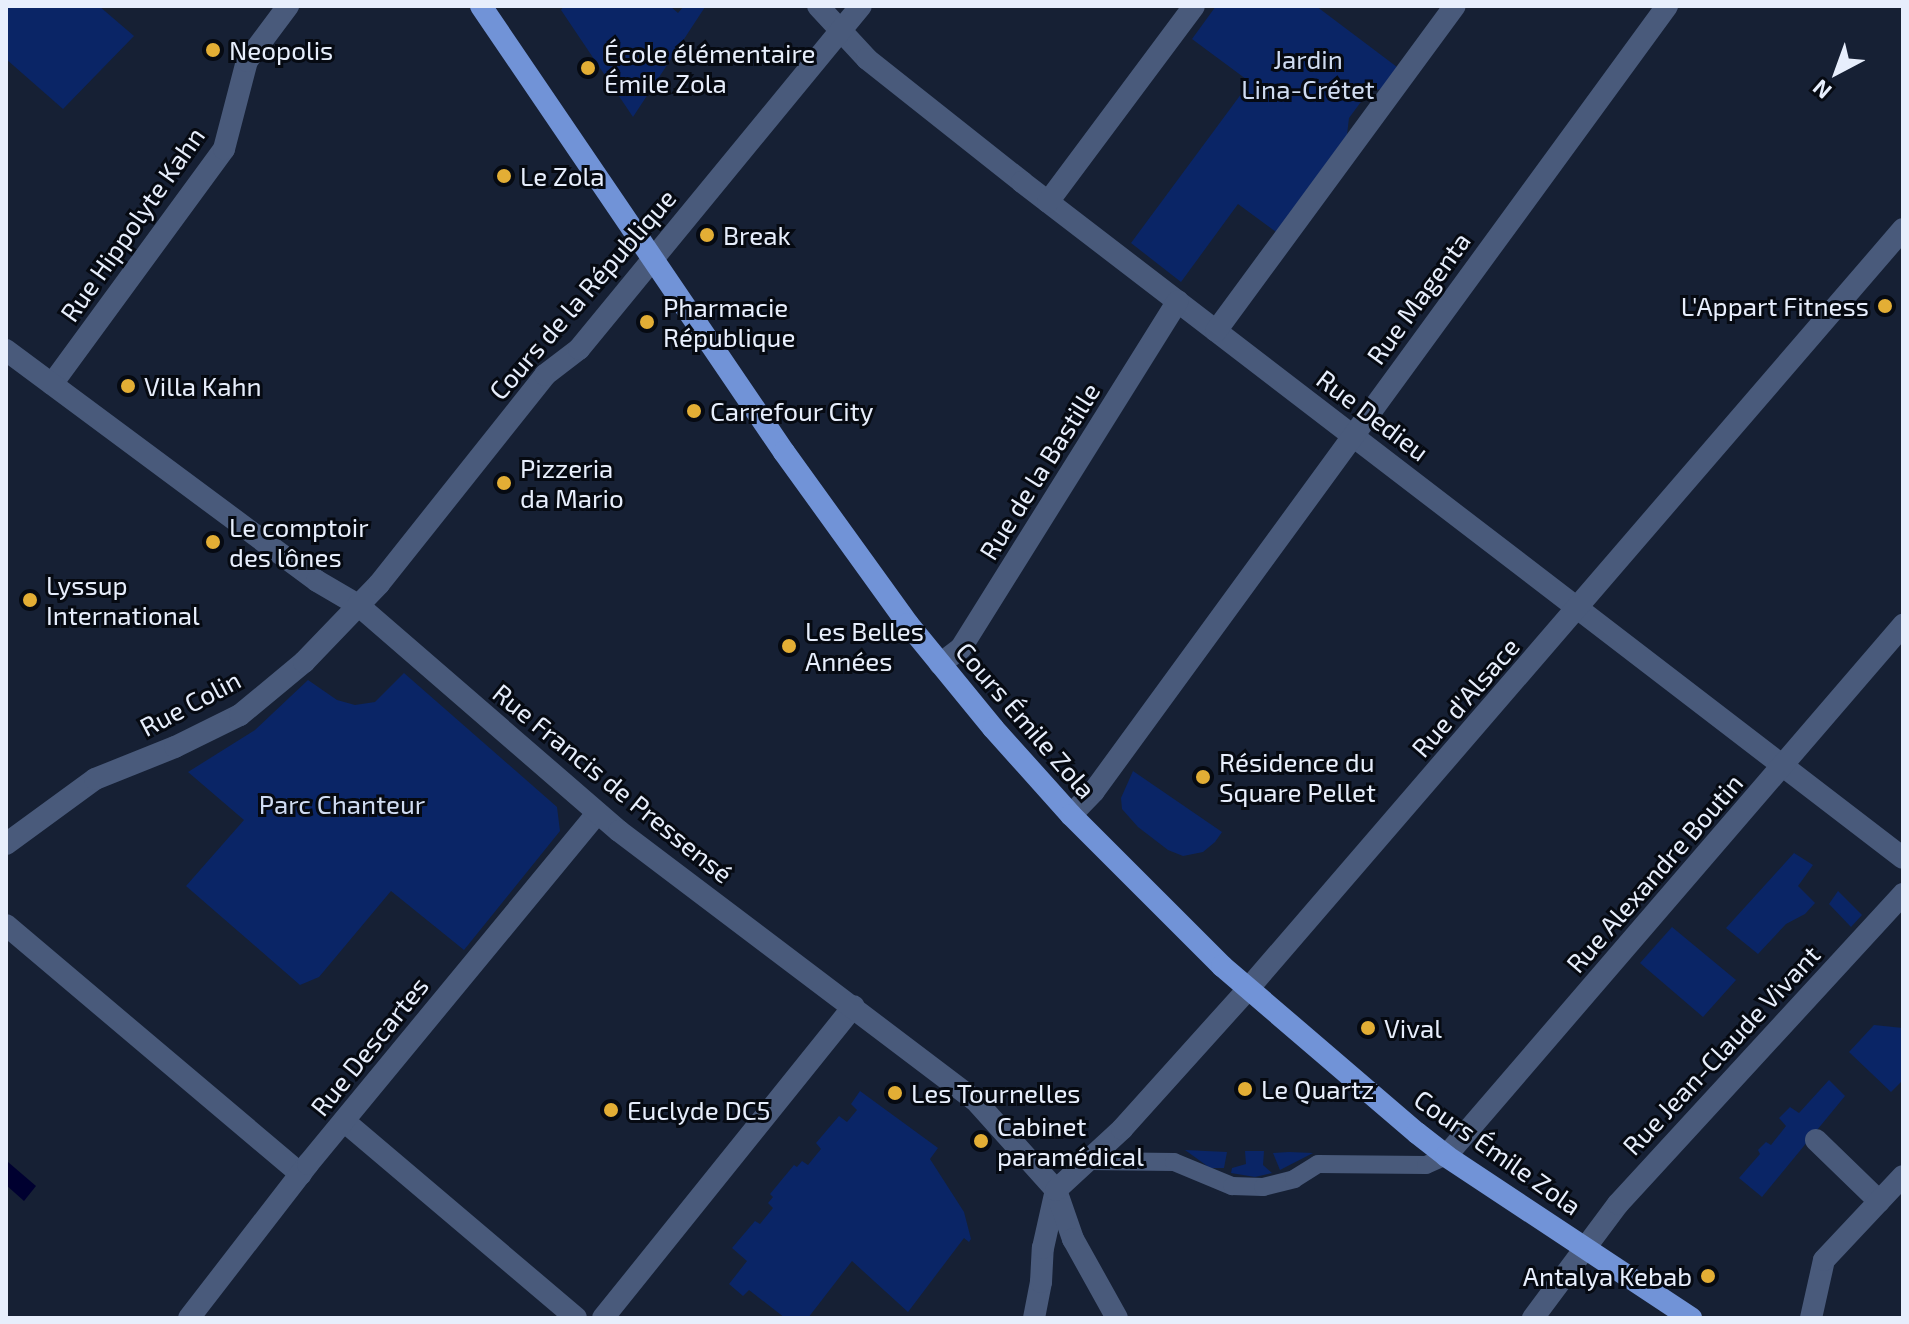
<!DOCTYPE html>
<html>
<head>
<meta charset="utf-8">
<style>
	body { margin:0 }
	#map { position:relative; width:1909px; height:1324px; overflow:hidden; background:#162034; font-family:"Exo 2",sans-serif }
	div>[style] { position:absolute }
	.green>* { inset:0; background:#0a2566 }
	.water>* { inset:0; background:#000030 }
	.pedestrian>* { height:18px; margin:-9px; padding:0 9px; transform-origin:9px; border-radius:9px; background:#495a7b }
	.minor>* { height:22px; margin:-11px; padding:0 11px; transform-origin:11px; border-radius:11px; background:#495a7b }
	.tertiary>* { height:22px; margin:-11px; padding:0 11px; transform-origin:11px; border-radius:11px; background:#495a7b }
	.primary>* { height:22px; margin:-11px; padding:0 11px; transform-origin:11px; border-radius:11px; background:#7193d7 }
	.dots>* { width:22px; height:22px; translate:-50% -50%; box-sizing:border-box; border:4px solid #060a12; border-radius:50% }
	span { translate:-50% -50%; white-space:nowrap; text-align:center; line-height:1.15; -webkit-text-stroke:6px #060a12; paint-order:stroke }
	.poi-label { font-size:26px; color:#e7eefc }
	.left { translate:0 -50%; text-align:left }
	.right { translate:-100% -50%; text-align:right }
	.park-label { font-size:26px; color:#d0dcf1 }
	.street-label { font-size:26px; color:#e7eefc }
	.frame { position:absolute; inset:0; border:8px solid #e7eefc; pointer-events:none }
	.north { position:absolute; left:1797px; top:32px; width:80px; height:80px; -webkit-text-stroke:6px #060a12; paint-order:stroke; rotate:221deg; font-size:22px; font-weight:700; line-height:32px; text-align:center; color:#e7eefc }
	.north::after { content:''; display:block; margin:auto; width:28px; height:36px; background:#e7eefc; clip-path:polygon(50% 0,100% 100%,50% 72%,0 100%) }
</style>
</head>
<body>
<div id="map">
	<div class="green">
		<div style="clip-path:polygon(6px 6px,99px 6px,134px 36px,63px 109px,6px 59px)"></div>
		<div style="clip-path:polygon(564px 6px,670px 6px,678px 13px,684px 6px,705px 7px,633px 117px,561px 10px)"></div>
		<div style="clip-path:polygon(1216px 6px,1316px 6px,1397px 67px,1381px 89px,1369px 91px,1349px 118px,1347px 135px,1276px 232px,1238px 204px,1181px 282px,1131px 243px,1250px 82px,1192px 39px)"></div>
		<div style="clip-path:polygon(404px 673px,557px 807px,560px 831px,464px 950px,391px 891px,319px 977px,300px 985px,186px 886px,244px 820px,188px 772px,255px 730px,308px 680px,337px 700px,355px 705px,375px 702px)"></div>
		<div style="clip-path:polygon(1133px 771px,1222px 832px,1215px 842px,1203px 852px,1183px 856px,1168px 850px,1138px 827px,1122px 809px,1121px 798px)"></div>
		<div style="clip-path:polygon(1794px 853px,1813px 865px,1798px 886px,1815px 903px,1805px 914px,1786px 924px,1758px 954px,1726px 928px)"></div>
		<div style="clip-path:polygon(1838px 891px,1862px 915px,1851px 927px,1829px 904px)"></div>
		<div style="clip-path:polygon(1672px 927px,1736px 980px,1703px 1017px,1640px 963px)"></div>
		<div style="clip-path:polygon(1874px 1025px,1903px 1028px,1903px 1080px,1891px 1092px,1849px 1052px)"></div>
		<div style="clip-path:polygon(1829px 1080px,1845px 1096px,1762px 1197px,1739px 1178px,1760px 1154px,1758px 1150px,1766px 1142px,1771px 1145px,1786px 1126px,1779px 1118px,1790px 1107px,1799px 1113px)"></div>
		<div style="clip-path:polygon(860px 1091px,938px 1148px,930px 1159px,964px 1212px,971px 1239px,969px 1242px,964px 1238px,908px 1312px,852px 1261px,808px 1318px,785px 1318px,749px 1290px,743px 1296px,729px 1284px,747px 1261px,732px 1248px,755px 1221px,760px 1224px,773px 1208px,768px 1203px,773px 1197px,770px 1194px,794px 1165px,797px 1167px,802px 1161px,808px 1165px,821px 1149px,816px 1143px,839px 1116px,847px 1122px,857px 1110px,851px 1104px)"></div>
		<div style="clip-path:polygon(1185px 1150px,1227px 1152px,1224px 1168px,1210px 1168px)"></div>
		<div style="clip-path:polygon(1245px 1151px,1264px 1151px,1263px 1165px,1272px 1173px,1255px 1177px,1231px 1173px,1232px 1168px,1246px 1164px)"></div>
		<div style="clip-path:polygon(1273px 1153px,1289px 1152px,1313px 1153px,1280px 1170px)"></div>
	</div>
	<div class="water">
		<div style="clip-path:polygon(8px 1162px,36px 1186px,24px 1201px,6px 1185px)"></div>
	</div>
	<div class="pedestrian">
		<div style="left:1089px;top:1161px;width:85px;rotate:0.7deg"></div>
		<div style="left:1174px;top:1162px;width:63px;rotate:22.5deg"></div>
		<div style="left:1232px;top:1186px;width:31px;rotate:2deg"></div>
		<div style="left:1263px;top:1187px;width:32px;rotate:-14deg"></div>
		<div style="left:1294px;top:1179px;width:28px;rotate:-32deg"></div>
		<div style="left:1318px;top:1164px;width:108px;rotate:0.5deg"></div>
		<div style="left:1426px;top:1165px;width:22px;rotate:-24deg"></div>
	</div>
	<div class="minor">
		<div style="left:818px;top:6px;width:72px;rotate:47.2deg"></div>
		<div style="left:867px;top:59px;width:198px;rotate:38.4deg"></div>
		<div style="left:1022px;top:182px;width:1110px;rotate:37.5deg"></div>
		<div style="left:1048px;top:202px;width:244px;rotate:-53.3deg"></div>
		<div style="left:1216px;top:331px;width:403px;rotate:-53.7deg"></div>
		<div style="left:52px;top:384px;width:291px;rotate:-53.8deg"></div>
		<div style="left:224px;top:149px;width:91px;rotate:-75.4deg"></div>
		<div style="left:247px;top:61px;width:69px;rotate:-53.3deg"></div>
		<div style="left:940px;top:664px;width:26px;rotate:-37deg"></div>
		<div style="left:961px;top:648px;width:409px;rotate:-58deg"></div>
		<div style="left:1071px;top:815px;width:33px;rotate:-46deg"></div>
		<div style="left:1094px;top:791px;width:972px;rotate:-53.87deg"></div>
		<div style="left:6px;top:925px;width:386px;rotate:40.2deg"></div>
		<div style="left:1248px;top:989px;width:1003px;rotate:-49.24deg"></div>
		<div style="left:344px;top:1121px;width:304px;rotate:40.3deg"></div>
		<div style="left:1816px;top:1140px;width:88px;rotate:44.1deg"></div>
		<div style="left:1446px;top:1156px;width:701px;rotate:-49.28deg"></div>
		<div style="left:189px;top:1318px;width:195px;rotate:-52.3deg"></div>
		<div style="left:308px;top:1164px;width:455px;rotate:-50.5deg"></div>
		<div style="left:603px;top:1318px;width:400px;rotate:-51.2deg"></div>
		<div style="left:1034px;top:1318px;width:37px;rotate:-79deg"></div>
		<div style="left:1041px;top:1282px;width:34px;rotate:-87deg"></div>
		<div style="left:1043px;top:1248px;width:59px;rotate:-77.4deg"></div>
		<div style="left:1533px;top:1318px;width:142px;rotate:-53.3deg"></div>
		<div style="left:1618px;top:1204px;width:421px;rotate:-47.4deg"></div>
		<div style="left:1811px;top:1318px;width:59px;rotate:-77.4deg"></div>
		<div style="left:1824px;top:1260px;width:115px;rotate:-46.8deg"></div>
	</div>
	<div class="tertiary">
		<div style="left:6px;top:350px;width:387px;rotate:36.6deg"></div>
		<div style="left:317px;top:581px;width:48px;rotate:30.3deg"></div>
		<div style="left:358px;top:605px;width:345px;rotate:40.9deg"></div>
		<div style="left:619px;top:831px;width:445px;rotate:37.1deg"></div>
		<div style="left:974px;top:1099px;width:122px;rotate:48deg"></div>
		<div style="left:1056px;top:1190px;width:52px;rotate:70.9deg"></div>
		<div style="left:1073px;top:1239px;width:90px;rotate:60.9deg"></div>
		<div style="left:6px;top:844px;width:110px;rotate:-36.1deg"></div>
		<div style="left:95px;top:779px;width:86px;rotate:-21.8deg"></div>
		<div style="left:175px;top:747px;width:72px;rotate:-26.2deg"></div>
		<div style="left:240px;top:715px;width:83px;rotate:-39.6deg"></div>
		<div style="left:304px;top:662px;width:108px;rotate:-46.1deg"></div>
		<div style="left:379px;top:584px;width:267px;rotate:-51.5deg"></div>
		<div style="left:545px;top:375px;width:43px;rotate:-37.4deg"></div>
		<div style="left:579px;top:349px;width:444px;rotate:-50.6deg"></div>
		<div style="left:1056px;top:1190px;width:90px;rotate:-42.7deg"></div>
		<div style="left:1122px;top:1129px;width:188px;rotate:-48deg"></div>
	</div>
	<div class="primary">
		<div style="left:481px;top:6px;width:539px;rotate:55.81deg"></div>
		<div style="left:784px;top:452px;width:212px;rotate:54.2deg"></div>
		<div style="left:908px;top:624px;width:134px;rotate:50.7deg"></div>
		<div style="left:993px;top:728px;width:117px;rotate:48.1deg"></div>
		<div style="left:1071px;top:815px;width:214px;rotate:45deg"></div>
		<div style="left:1222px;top:966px;width:257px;rotate:40.6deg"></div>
		<div style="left:1417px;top:1133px;width:37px;rotate:38deg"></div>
		<div style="left:1446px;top:1156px;width:294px;rotate:33.5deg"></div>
	</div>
	<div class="dots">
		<div style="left:213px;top:50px;background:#e3ae35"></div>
		<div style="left:588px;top:68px;background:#e3ae35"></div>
		<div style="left:504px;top:176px;background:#e3ae35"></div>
		<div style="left:707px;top:235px;background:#e3ae35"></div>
		<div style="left:1885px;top:306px;background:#e3ae35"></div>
		<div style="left:647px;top:322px;background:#e3ae35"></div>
		<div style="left:128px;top:386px;background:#e3ae35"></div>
		<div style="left:694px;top:411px;background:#e3ae35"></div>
		<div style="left:504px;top:483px;background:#e3ae35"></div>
		<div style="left:213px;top:542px;background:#e3ae35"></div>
		<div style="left:30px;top:600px;background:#e3ae35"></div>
		<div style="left:789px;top:646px;background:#e3ae35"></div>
		<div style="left:1203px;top:777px;background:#e3ae35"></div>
		<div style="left:1368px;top:1028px;background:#e3ae35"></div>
		<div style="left:1245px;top:1089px;background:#e3ae35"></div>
		<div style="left:895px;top:1093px;background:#e3ae35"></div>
		<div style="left:611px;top:1110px;background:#e3ae35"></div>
		<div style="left:981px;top:1141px;background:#e3ae35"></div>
		<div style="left:1708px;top:1276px;background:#e3ae35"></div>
	</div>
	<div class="poi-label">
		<span class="left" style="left:229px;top:50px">Neopolis</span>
		<span class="left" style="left:604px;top:68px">École élémentaire<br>Émile Zola</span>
		<span class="left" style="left:520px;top:176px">Le Zola</span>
		<span class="left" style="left:723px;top:235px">Break</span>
		<span class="right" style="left:1869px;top:306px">L'Appart Fitness</span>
		<span class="left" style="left:663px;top:322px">Pharmacie<br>République</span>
		<span class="left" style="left:144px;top:386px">Villa Kahn</span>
		<span class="left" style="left:710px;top:411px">Carrefour City</span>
		<span class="left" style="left:520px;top:483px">Pizzeria<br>da Mario</span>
		<span class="left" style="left:229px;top:542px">Le comptoir<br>des lônes</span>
		<span class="left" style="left:46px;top:600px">Lyssup<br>International</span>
		<span class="left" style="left:805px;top:646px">Les Belles<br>Années</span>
		<span class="left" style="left:1219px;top:777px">Résidence du<br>Square Pellet</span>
		<span class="left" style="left:1384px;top:1028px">Vival</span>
		<span class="left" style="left:1261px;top:1089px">Le Quartz</span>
		<span class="left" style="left:911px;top:1093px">Les Tournelles</span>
		<span class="left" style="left:627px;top:1110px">Euclyde DC5</span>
		<span class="left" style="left:997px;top:1141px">Cabinet<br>paramédical</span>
		<span class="right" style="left:1692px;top:1276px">Antalya Kebab</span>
	</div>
	<div class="park-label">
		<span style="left:1308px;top:74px">Jardin<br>Lina-Crétet</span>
		<span style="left:342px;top:804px">Parc Chanteur</span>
	</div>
	<div class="street-label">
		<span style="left:132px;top:224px;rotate:-55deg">Rue Hippolyte Kahn</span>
		<span style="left:582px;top:294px;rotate:-49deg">Cours de la République</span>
		<span style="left:1418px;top:298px;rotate:-54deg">Rue Magenta</span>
		<span style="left:1373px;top:415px;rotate:37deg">Rue Dedieu</span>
		<span style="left:1039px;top:471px;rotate:-58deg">Rue de la Bastille</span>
		<span style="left:1465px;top:697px;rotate:-49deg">Rue d'Alsace</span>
		<span style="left:190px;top:703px;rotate:-28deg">Rue Colin</span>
		<span style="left:1026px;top:720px;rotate:49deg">Cours Émile Zola</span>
		<span style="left:613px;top:783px;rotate:39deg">Rue Francis de Pressensé</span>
		<span style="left:1654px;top:873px;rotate:-49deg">Rue Alexandre Boutin</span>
		<span style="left:369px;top:1046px;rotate:-51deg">Rue Descartes</span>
		<span style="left:1721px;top:1050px;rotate:-47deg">Rue Jean-Claude Vivant</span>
		<span style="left:1498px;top:1152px;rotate:35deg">Cours Émile Zola</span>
	</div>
	<div class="frame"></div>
	<div class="north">N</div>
</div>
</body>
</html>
